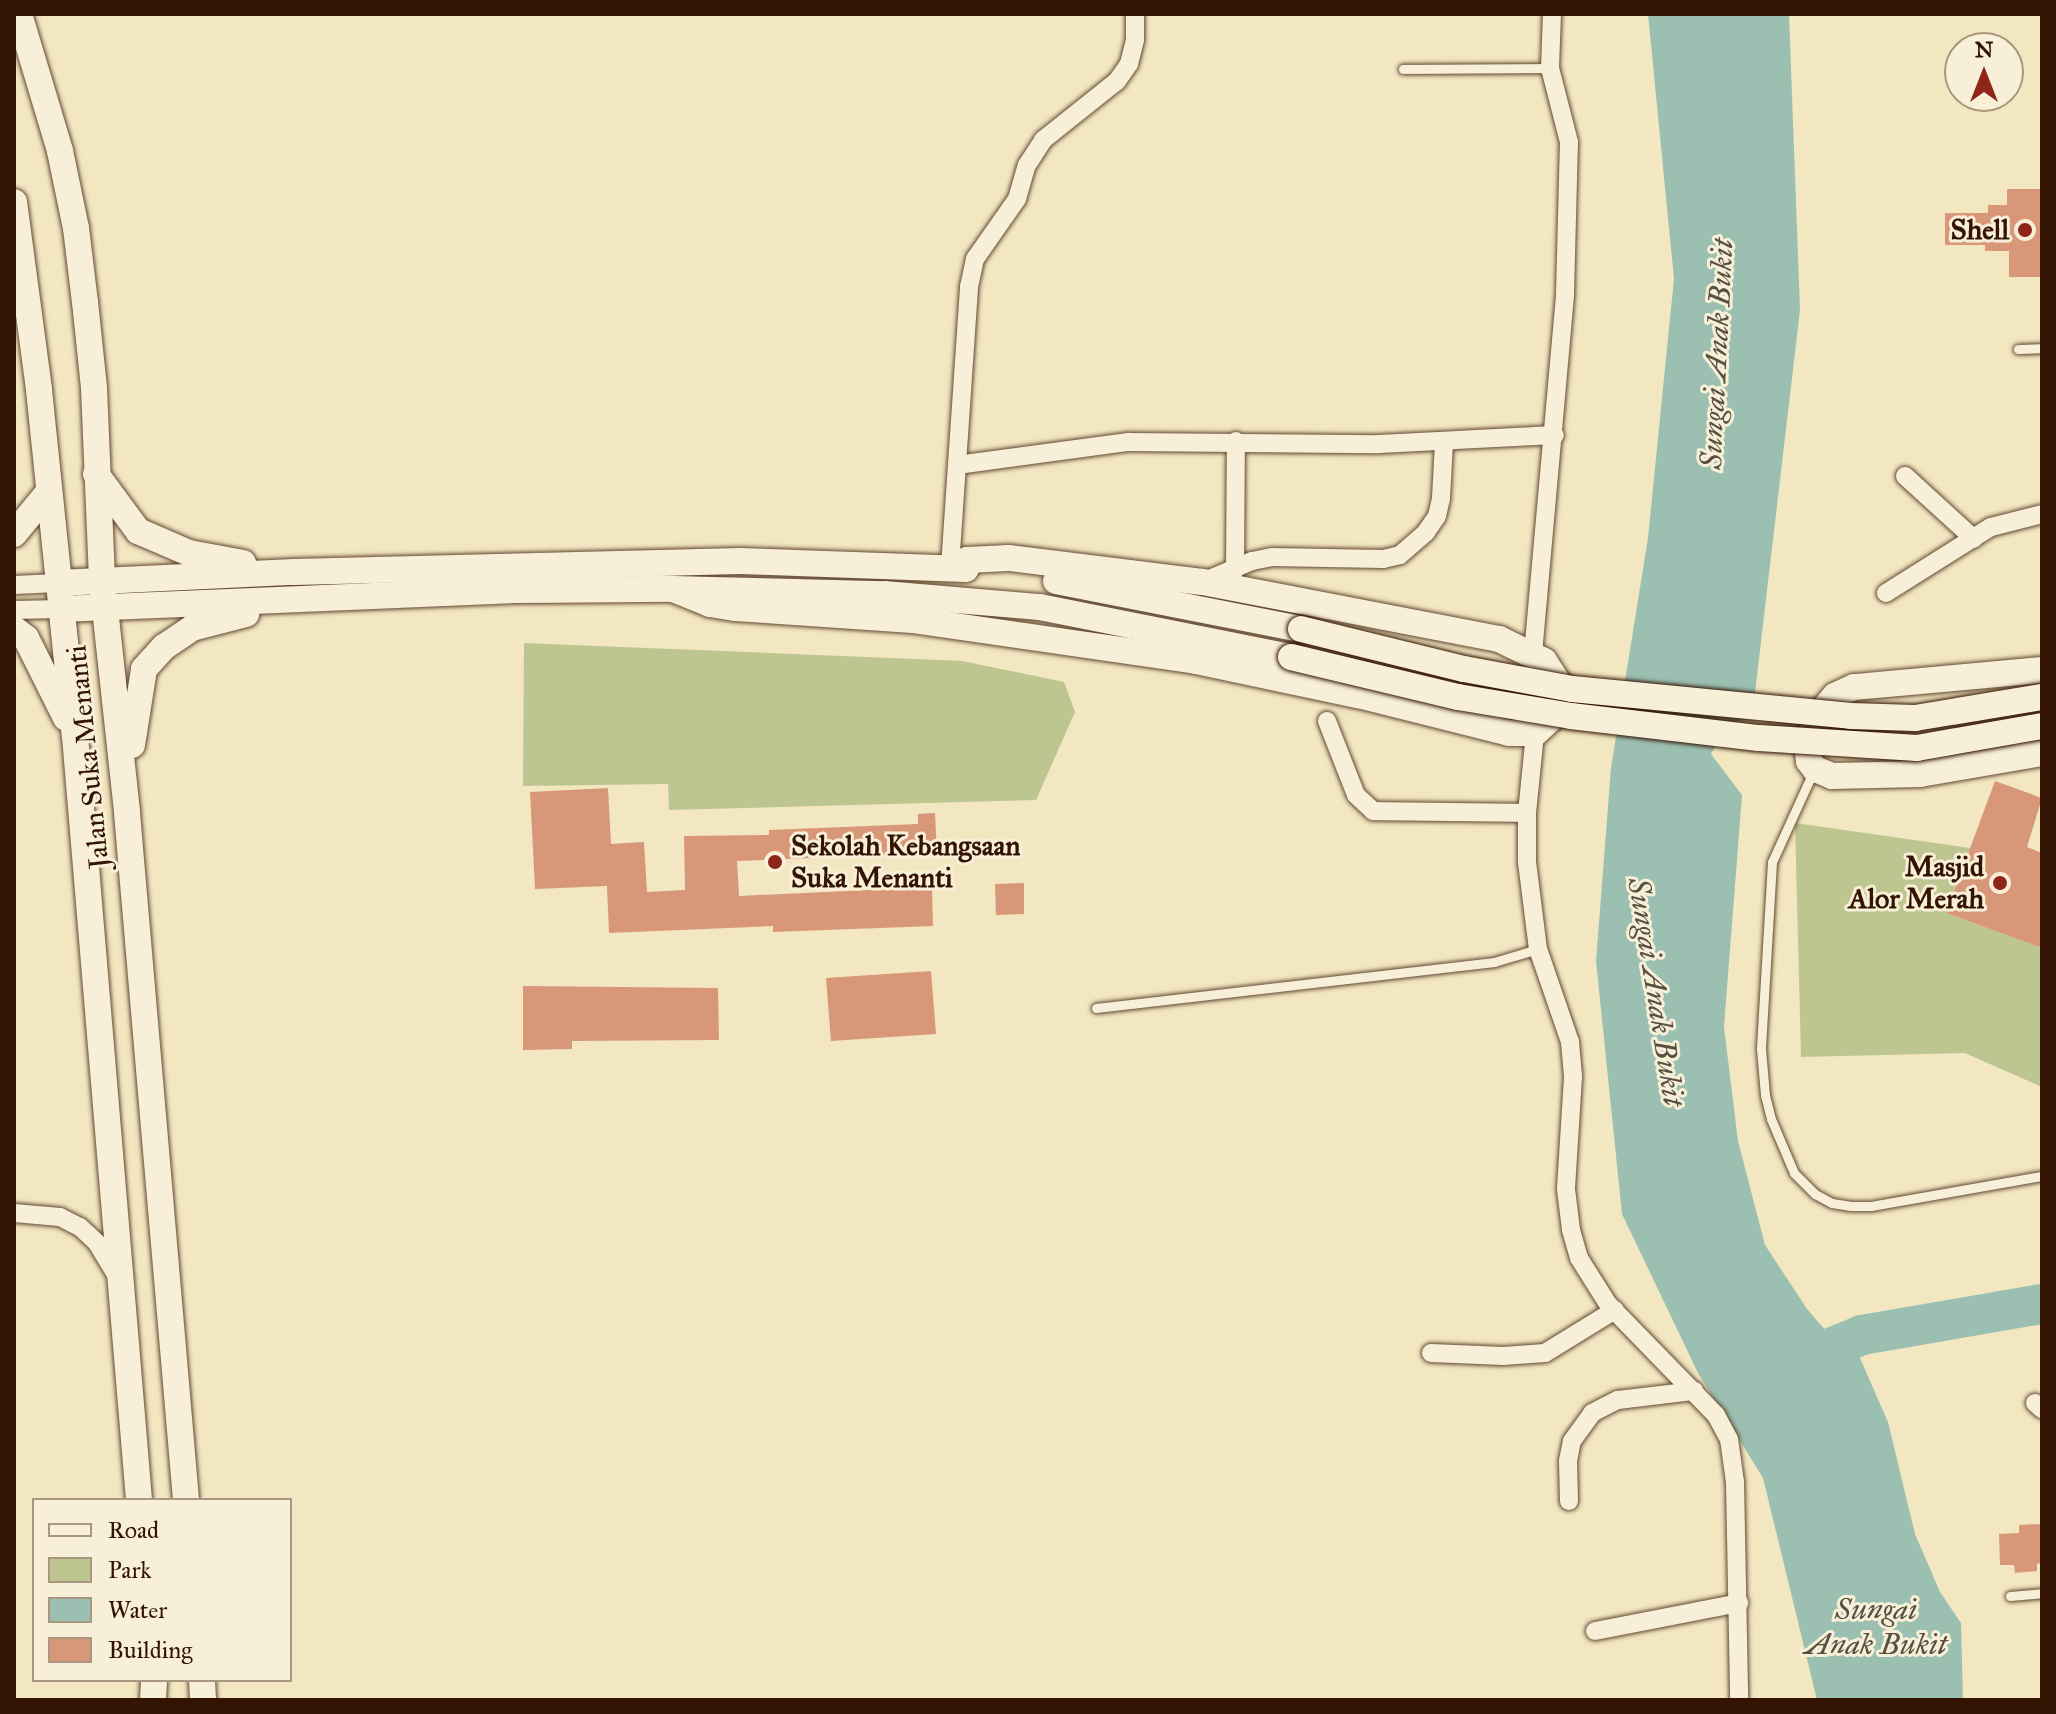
<!DOCTYPE html>
<html>
<head>
<meta charset="utf-8">
<style>
	body { margin:0 }
	#map { position:relative; width:2056px; height:1714px; overflow:hidden; background:#f2e7c1; font-family:"IM FELL Great Primer",serif }
	div>[style] { position:absolute }
	.green>* { inset:0; background:#bdc591 }
	.water>* { inset:0; background:#9bc0b2 }
	.river>* { height:40px; margin:-20px; padding:0 20px; transform-origin:20px; border-radius:20px; background:#9bc0b2 }
	.building>* { inset:0; background:#d89778 }
	.roads { filter:drop-shadow(0 0 2px #634832) drop-shadow(0 0 2px #634832) }
	.lane>* { height:9px; margin:-4.5px; padding:0 4.5px; transform-origin:4.5px; border-radius:4.5px; background:#f7efd7 }
	.street>* { height:18px; margin:-9px; padding:0 9px; transform-origin:9px; border-radius:9px; background:#f7efd7 }
	.secondary>* { height:26px; margin:-13px; padding:0 13px; transform-origin:13px; border-radius:13px; background:#f7efd7 }
	.bridges { filter:drop-shadow(0 0 2px #331302) drop-shadow(0 0 2px #331302) }
	.secondary-bridge>* { height:26px; margin:-13px; padding:0 13px; transform-origin:13px; border-radius:13px; background:#f7efd7 }
	.dots>* { width:22px; height:22px; translate:-50% -50%; box-sizing:border-box; border:4px solid #f7efd7; border-radius:50% }
	span { translate:-50% -50%; white-space:nowrap; text-align:center; line-height:1.15; -webkit-text-stroke:6px #f7efd7; paint-order:stroke }
	.poi-label { font-size:28px; color:#331302; font-weight:700 }
	.right { translate:-100% -50%; text-align:right }
	.left { translate:0 -50%; text-align:left }
	.street-label { font-size:28px; color:#331302 }
	.water-label { font-size:30px; color:#575040; font-style:italic }
	.frame { position:absolute; inset:0; border:16px solid #331302; pointer-events:none }
	.legend { position:absolute; left:32px; top:1498px; width:260px; height:184px; box-sizing:border-box; background:#f7efd7; border:2px solid #a99782; margin:0; padding:10px 14px; list-style:none; font-size:24px; color:#331302 }
	.legend li { display:flex; align-items:center; gap:16px; height:40px }
	.legend b { width:40px; border:2px solid #a99782 }
	.north { position:absolute; left:1944px; top:32px; width:80px; height:80px; box-sizing:border-box; background:#f7efd7; border:2px solid #a99782; border-radius:50%; rotate:0deg; font-size:22px; font-weight:700; line-height:32px; text-align:center; color:#331302 }
	.north::after { content:''; display:block; margin:auto; width:28px; height:36px; background:#8f2418; clip-path:polygon(50% 0,100% 100%,50% 72%,0 100%) }
</style>
</head>
<body>
<div id="map">
	<div class="green">
		<div style="clip-path:polygon(524px 643px,962px 661px,1064px 682px,1075px 712px,1036px 800px,669px 810px,668px 784px,523px 786px)"></div>
		<div style="clip-path:polygon(1795px 823px,1970px 848px,1946px 913px,2042px 948px,2042px 1087px,1965px 1053px,1801px 1057px)"></div>
	</div>
	<div class="water">
		<div style="clip-path:polygon(1648px 14px,1789px 14px,1800px 310px,1752px 718px,1727px 724px,1711px 754px,1742px 795px,1724px 1027px,1738px 1141px,1765px 1245px,1807px 1309px,1826px 1331px,1862px 1335px,1860px 1358px,1888px 1422px,1915px 1534px,1940px 1592px,1961px 1623px,1963px 1700px,1817px 1700px,1763px 1478px,1698px 1373px,1622px 1214px,1596px 961px,1611px 768px,1648px 538px,1674px 279px)"></div>
	</div>
	<div class="river">
		<div style="left:1813px;top:1355px;width:53px;rotate:-22.2deg"></div>
		<div style="left:1862px;top:1335px;width:183px;rotate:-9.8deg"></div>
	</div>
	<div class="building">
		<div style="clip-path:polygon(2007px 189px,2042px 189px,2042px 277px,2009px 277px,2009px 251px,1985px 251px,1985px 245px,1945px 245px,1945px 213px,1988px 213px,1988px 205px,2007px 205px)"></div>
		<div style="clip-path:polygon(1995px 781px,2042px 798px,2027px 847px,2042px 853px,2042px 948px,1946px 913px)"></div>
		<div style="clip-path:polygon(608px 788px,611px 844px,644px 842px,647px 892px,685px 890px,684px 836px,769px 835px,769px 830px,918px 824px,918px 814px,935px 813px,937px 853px,737px 861px,739px 896px,932px 887px,933px 926px,773px 932px,773px 926px,609px 933px,607px 886px,535px 889px,530px 792px)"></div>
		<div style="clip-path:polygon(1024px 883px,1024px 914px,996px 915px,995px 884px)"></div>
		<div style="clip-path:polygon(931px 971px,936px 1034px,831px 1041px,826px 978px)"></div>
		<div style="clip-path:polygon(523px 986px,718px 988px,719px 1040px,572px 1041px,572px 1049px,523px 1050px)"></div>
		<div style="clip-path:polygon(2042px 1524px,2042px 1563px,2037px 1564px,2037px 1571px,2015px 1573px,2014px 1565px,2000px 1565px,1999px 1534px,2019px 1533px,2019px 1525px)"></div>
	</div>
	<div class="roads">
		<div class="lane">
			<div style="left:1403px;top:69px;width:147px;rotate:-0.4deg"></div>
			<div style="left:2018px;top:349px;width:24px;rotate:-2deg"></div>
			<div style="left:1813px;top:772px;width:99px;rotate:114.5deg"></div>
			<div style="left:1772px;top:862px;width:187px;rotate:93.4deg"></div>
			<div style="left:1761px;top:1049px;width:46px;rotate:85deg"></div>
			<div style="left:1765px;top:1095px;width:25px;rotate:76deg"></div>
			<div style="left:1771px;top:1119px;width:59px;rotate:66.9deg"></div>
			<div style="left:1794px;top:1173px;width:30px;rotate:45deg"></div>
			<div style="left:1815px;top:1194px;width:19px;rotate:28deg"></div>
			<div style="left:1832px;top:1203px;width:19px;rotate:9deg"></div>
			<div style="left:1851px;top:1206px;width:20px"></div>
			<div style="left:1871px;top:1206px;width:174px;rotate:-10deg"></div>
			<div style="left:1096px;top:1008px;width:401px;rotate:-6.6deg"></div>
			<div style="left:1494px;top:962px;width:46px;rotate:-16.5deg"></div>
			<div style="left:2010px;top:1596px;width:32px;rotate:-5deg"></div>
		</div>
		<div class="street">
			<div style="left:957px;top:465px;width:173px;rotate:-7.7deg"></div>
			<div style="left:1128px;top:442px;width:251px;rotate:0.5deg"></div>
			<div style="left:1379px;top:444px;width:176px;rotate:-2.9deg"></div>
			<div style="left:1905px;top:476px;width:93px;rotate:42.4deg"></div>
			<div style="left:950px;top:567px;width:281px;rotate:-86.1deg"></div>
			<div style="left:969px;top:287px;width:29px;rotate:-78deg"></div>
			<div style="left:975px;top:259px;width:73px;rotate:-55deg"></div>
			<div style="left:1017px;top:199px;width:35px;rotate:-74deg"></div>
			<div style="left:1027px;top:165px;width:30px;rotate:-57deg"></div>
			<div style="left:1043px;top:140px;width:95px;rotate:-38.6deg"></div>
			<div style="left:1117px;top:81px;width:21px;rotate:-55deg"></div>
			<div style="left:1129px;top:64px;width:25px;rotate:-76deg"></div>
			<div style="left:1135px;top:40px;width:26px;rotate:-90deg"></div>
			<div style="left:1235px;top:570px;width:129px;rotate:-89.6deg"></div>
			<div style="left:1205px;top:581px;width:51px;rotate:-23.1deg"></div>
			<div style="left:1252px;top:561px;width:20px;rotate:-11deg"></div>
			<div style="left:1272px;top:557px;width:111px;rotate:1deg"></div>
			<div style="left:1383px;top:559px;width:17px;rotate:-13deg"></div>
			<div style="left:1400px;top:555px;width:35px;rotate:-41deg"></div>
			<div style="left:1426px;top:532px;width:19px;rotate:-55deg"></div>
			<div style="left:1437px;top:516px;width:18px;rotate:-77deg"></div>
			<div style="left:1441px;top:498px;width:56px;rotate:-86.9deg"></div>
			<div style="left:14px;top:585px;width:44px;rotate:-2.6deg"></div>
			<div style="left:1886px;top:593px;width:124px;rotate:-32.2deg"></div>
			<div style="left:1991px;top:527px;width:53px;rotate:-14.3deg"></div>
			<div style="left:14px;top:610px;width:47px;rotate:-1.2deg"></div>
			<div style="left:1533px;top:654px;width:361px;rotate:-84.9deg"></div>
			<div style="left:1565px;top:294px;width:152px;rotate:-88.5deg"></div>
			<div style="left:1569px;top:142px;width:76px;rotate:-104.4deg"></div>
			<div style="left:1550px;top:68px;width:54px;rotate:-87.9deg"></div>
			<div style="left:1327px;top:721px;width:79px;rotate:68.6deg"></div>
			<div style="left:1356px;top:795px;width:23px;rotate:43deg"></div>
			<div style="left:1373px;top:811px;width:154px;rotate:0.7deg"></div>
			<div style="left:1535px;top:733px;width:80px;rotate:95.7deg"></div>
			<div style="left:1527px;top:813px;width:49px;rotate:90deg"></div>
			<div style="left:1527px;top:862px;width:88px;rotate:82.8deg"></div>
			<div style="left:1538px;top:949px;width:98px;rotate:71deg"></div>
			<div style="left:1570px;top:1042px;width:35px;rotate:85deg"></div>
			<div style="left:1573px;top:1077px;width:112px;rotate:93.6deg"></div>
			<div style="left:1566px;top:1189px;width:41px;rotate:83deg"></div>
			<div style="left:1571px;top:1230px;width:29px;rotate:74deg"></div>
			<div style="left:1579px;top:1258px;width:54px;rotate:57.8deg"></div>
			<div style="left:1608px;top:1304px;width:155px;rotate:45.8deg"></div>
			<div style="left:1716px;top:1415px;width:27px;rotate:62deg"></div>
			<div style="left:1729px;top:1439px;width:43px;rotate:82.1deg"></div>
			<div style="left:1735px;top:1482px;width:218px;rotate:88.9deg"></div>
			<div style="left:14px;top:1213px;width:46px;rotate:5deg"></div>
			<div style="left:60px;top:1217px;width:22px;rotate:27deg"></div>
			<div style="left:80px;top:1227px;width:23px;rotate:43deg"></div>
			<div style="left:97px;top:1243px;width:39px;rotate:59deg"></div>
			<div style="left:1431px;top:1353px;width:72px;rotate:2.4deg"></div>
			<div style="left:1503px;top:1356px;width:42px;rotate:-4.1deg"></div>
			<div style="left:1545px;top:1353px;width:82px;rotate:-31.6deg"></div>
			<div style="left:2035px;top:1403px;width:9px;rotate:41deg"></div>
			<div style="left:1569px;top:1501px;width:40px;rotate:-91.4deg"></div>
			<div style="left:1568px;top:1461px;width:20px;rotate:-79deg"></div>
			<div style="left:1572px;top:1441px;width:34px;rotate:-54deg"></div>
			<div style="left:1592px;top:1413px;width:29px;rotate:-27deg"></div>
			<div style="left:1618px;top:1400px;width:77px;rotate:-6.8deg"></div>
			<div style="left:1595px;top:1631px;width:147px;rotate:-11deg"></div>
		</div>
		<div class="secondary">
			<div style="left:19px;top:14px;width:143px;rotate:73.3deg"></div>
			<div style="left:60px;top:151px;width:79px;rotate:78.3deg"></div>
			<div style="left:76px;top:228px;width:75px;rotate:83.1deg"></div>
			<div style="left:85px;top:302px;width:86px;rotate:84deg"></div>
			<div style="left:94px;top:388px;width:193px;rotate:87.6deg"></div>
			<div style="left:102px;top:581px;width:233px;rotate:83.8deg"></div>
			<div style="left:127px;top:813px;width:690px;rotate:85.09deg"></div>
			<div style="left:14px;top:202px;width:190px;rotate:82.4deg"></div>
			<div style="left:39px;top:390px;width:348px;rotate:84.1deg"></div>
			<div style="left:75px;top:736px;width:767px;rotate:85.21deg"></div>
			<div style="left:96px;top:474px;width:71px;rotate:53.6deg"></div>
			<div style="left:138px;top:531px;width:56px;rotate:23.3deg"></div>
			<div style="left:189px;top:553px;width:55px;rotate:10.5deg"></div>
			<div style="left:14px;top:534px;width:52px;rotate:-50.5deg"></div>
			<div style="left:1056px;top:581px;width:250px;rotate:11.1deg"></div>
			<div style="left:58px;top:583px;width:236px;rotate:-2.7deg"></div>
			<div style="left:294px;top:572px;width:446px;rotate:-1.4deg"></div>
			<div style="left:740px;top:561px;width:226px;rotate:2deg"></div>
			<div style="left:673px;top:589px;width:40px;rotate:22deg"></div>
			<div style="left:710px;top:604px;width:26px;rotate:9deg"></div>
			<div style="left:736px;top:608px;width:177px;rotate:3.9deg"></div>
			<div style="left:913px;top:620px;width:286px;rotate:8.2deg"></div>
			<div style="left:1196px;top:661px;width:166px;rotate:11.9deg"></div>
			<div style="left:1358px;top:695px;width:156px;rotate:14.1deg"></div>
			<div style="left:1509px;top:733px;width:26px"></div>
			<div style="left:1535px;top:733px;width:24px;rotate:-42deg"></div>
			<div style="left:1553px;top:717px;width:13px;rotate:-67deg"></div>
			<div style="left:1558px;top:705px;width:24px;rotate:-92deg"></div>
			<div style="left:1557px;top:681px;width:24px;rotate:-123deg"></div>
			<div style="left:1544px;top:661px;width:50px;rotate:-153.9deg"></div>
			<div style="left:1499px;top:639px;width:302px;rotate:-169.1deg"></div>
			<div style="left:1202px;top:582px;width:195px;rotate:-172.9deg"></div>
			<div style="left:1008px;top:558px;width:41px;rotate:177.2deg"></div>
			<div style="left:967px;top:560px;width:18px;rotate:158deg"></div>
			<div style="left:61px;top:609px;width:450px;rotate:-2.4deg"></div>
			<div style="left:511px;top:590px;width:162px;rotate:-0.4deg"></div>
			<div style="left:673px;top:589px;width:211px;rotate:1.4deg"></div>
			<div style="left:884px;top:594px;width:157px;rotate:4.8deg"></div>
			<div style="left:1040px;top:607px;width:256px;rotate:11.3deg"></div>
			<div style="left:14px;top:629px;width:15px;rotate:37deg"></div>
			<div style="left:26px;top:638px;width:89px;rotate:63.4deg"></div>
			<div style="left:2042px;top:670px;width:189px;rotate:174.8deg"></div>
			<div style="left:1854px;top:687px;width:21px;rotate:155deg"></div>
			<div style="left:1835px;top:696px;width:23px;rotate:131deg"></div>
			<div style="left:1820px;top:713px;width:33px;rotate:113deg"></div>
			<div style="left:1807px;top:743px;width:18px;rotate:84deg"></div>
			<div style="left:1809px;top:761px;width:10px;rotate:53deg"></div>
			<div style="left:1815px;top:769px;width:18px;rotate:22deg"></div>
			<div style="left:1832px;top:776px;width:88px;rotate:-1.3deg"></div>
			<div style="left:1920px;top:774px;width:124px;rotate:-9.8deg"></div>
			<div style="left:132px;top:745px;width:77px;rotate:-81deg"></div>
			<div style="left:144px;top:669px;width:30px;rotate:-48deg"></div>
			<div style="left:164px;top:647px;width:34px;rotate:-34deg"></div>
			<div style="left:192px;top:628px;width:56px;rotate:-14.5deg"></div>
			<div style="left:202px;top:1680px;width:20px;rotate:87deg"></div>
			<div style="left:153px;top:1700px;width:20px;rotate:-87deg"></div>
		</div>
	</div>
	<div class="bridges">
		<div class="secondary-bridge">
			<div style="left:1301px;top:629px;width:168px;rotate:13.8deg"></div>
			<div style="left:1464px;top:669px;width:110px;rotate:10.5deg"></div>
			<div style="left:1572px;top:689px;width:280px;rotate:5.5deg"></div>
			<div style="left:1851px;top:716px;width:64px;rotate:1.8deg"></div>
			<div style="left:1915px;top:718px;width:129px;rotate:-9.4deg"></div>
			<div style="left:1291px;top:657px;width:172px;rotate:13.5deg"></div>
			<div style="left:1458px;top:697px;width:115px;rotate:9.5deg"></div>
			<div style="left:1571px;top:716px;width:189px;rotate:6.7deg"></div>
			<div style="left:1759px;top:738px;width:158px;rotate:3.6deg"></div>
			<div style="left:1917px;top:748px;width:127px;rotate:-10deg"></div>
		</div>
	</div>
	<div class="dots">
		<div style="left:2025px;top:230px;background:#8f2418"></div>
		<div style="left:775px;top:862px;background:#8f2418"></div>
		<div style="left:2000px;top:883px;background:#8f2418"></div>
	</div>
	<div class="poi-label">
		<span class="right" style="left:2009px;top:230px">Shell</span>
		<span class="left" style="left:791px;top:862px">Sekolah Kebangsaan<br>Suka Menanti</span>
		<span class="right" style="left:1984px;top:883px">Masjid<br>Alor Merah</span>
	</div>
	<div class="street-label">
		<span style="left:88px;top:757px;rotate:-96deg">Jalan Suka Menanti</span>
	</div>
	<div class="water-label">
		<span style="left:1717px;top:354px;rotate:-87deg">Sungai Anak Bukit</span>
		<span style="left:1656px;top:992px;rotate:81deg">Sungai Anak Bukit</span>
		<span style="left:1876px;top:1626px">Sungai<br>Anak Bukit</span>
	</div>
	<div class="frame"></div>
	<ul class="legend">
	<li><b style="height:10px;background:#f7efd7"></b>Road</li>
	<li><b style="height:22px;background:#bdc591"></b>Park</li>
	<li><b style="height:22px;background:#9bc0b2"></b>Water</li>
	<li><b style="height:22px;background:#d89778"></b>Building</li>
	</ul>
	<div class="north">N</div>
</div>
</body>
</html>
